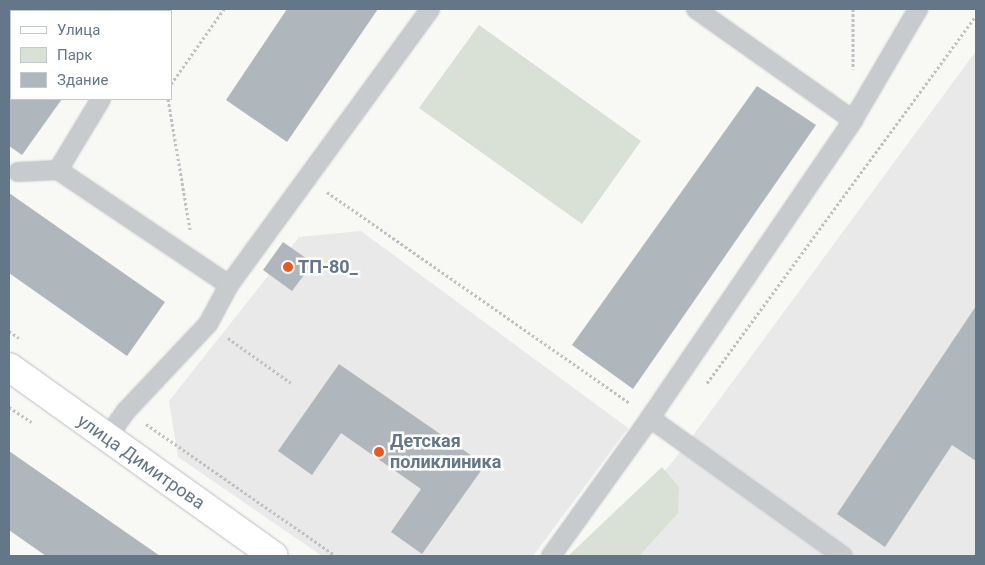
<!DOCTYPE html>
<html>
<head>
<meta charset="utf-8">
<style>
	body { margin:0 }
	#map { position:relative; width:985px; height:565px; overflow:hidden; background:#f8f8f4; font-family:Roboto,sans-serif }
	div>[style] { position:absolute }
	.built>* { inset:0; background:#e8e9e8 }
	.green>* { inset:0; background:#d9e0d5 }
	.building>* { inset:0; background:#afb7bd }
	.path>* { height:3px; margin-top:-1.5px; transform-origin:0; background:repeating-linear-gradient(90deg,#bec1c3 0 2.5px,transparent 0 5px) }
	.roads { filter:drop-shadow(0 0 1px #b9bec3) drop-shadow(0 0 1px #b9bec3) }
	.lane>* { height:18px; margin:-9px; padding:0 9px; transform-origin:9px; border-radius:9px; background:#c7cbce }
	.secondary>* { height:28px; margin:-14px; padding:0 14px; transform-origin:14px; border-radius:14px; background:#fff }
	.dots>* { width:14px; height:14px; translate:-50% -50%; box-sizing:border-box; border:2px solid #fff; border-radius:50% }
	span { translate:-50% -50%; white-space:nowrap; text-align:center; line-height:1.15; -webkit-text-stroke:5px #fff; paint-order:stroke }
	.poi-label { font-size:18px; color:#647788; font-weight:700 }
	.left { translate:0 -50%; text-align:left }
	.street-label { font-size:18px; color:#647788 }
	.frame { position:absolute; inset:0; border:10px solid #647788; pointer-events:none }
	.legend { position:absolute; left:10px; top:10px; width:162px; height:90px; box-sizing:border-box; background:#fff; border:1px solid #c1c9cf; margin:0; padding:6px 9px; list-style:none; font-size:15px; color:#647788 }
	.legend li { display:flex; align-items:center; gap:10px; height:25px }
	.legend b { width:25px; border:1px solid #c1c9cf }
</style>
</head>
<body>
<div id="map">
	<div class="built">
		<div style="clip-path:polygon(976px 51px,976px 556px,596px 556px,686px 445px)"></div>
		<div style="clip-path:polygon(361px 231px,628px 428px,533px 556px,322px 556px,178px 457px,169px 401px,299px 237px)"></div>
	</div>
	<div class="green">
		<div style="clip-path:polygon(479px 25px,641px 141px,582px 224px,419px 108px)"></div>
		<div style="clip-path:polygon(662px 467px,679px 487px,678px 513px,639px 556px,568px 556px)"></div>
	</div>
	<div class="building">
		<div style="clip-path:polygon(29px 9px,59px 9px,27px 11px)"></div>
		<div style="clip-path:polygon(287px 9px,378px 9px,287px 142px,226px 100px)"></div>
		<div style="clip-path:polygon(11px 33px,11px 99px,62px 99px,22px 155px,9px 146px)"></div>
		<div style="clip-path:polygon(757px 86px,816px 125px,633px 389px,572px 345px)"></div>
		<div style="clip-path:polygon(9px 193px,165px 302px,127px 356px,9px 273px)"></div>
		<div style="clip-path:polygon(283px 242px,313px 263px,292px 291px,263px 270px)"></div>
		<div style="clip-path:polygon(976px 306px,976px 461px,952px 445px,885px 547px,837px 514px)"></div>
		<div style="clip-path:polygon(339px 364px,485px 465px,422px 554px,391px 532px,421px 489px,341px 433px,312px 475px,278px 451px)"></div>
		<div style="clip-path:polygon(9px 451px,160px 556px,46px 556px,26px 542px,9px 530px)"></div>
	</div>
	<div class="path">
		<div style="left:853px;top:9px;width:60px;rotate:90deg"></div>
		<div style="left:171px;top:84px;width:92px;rotate:-54.8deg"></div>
		<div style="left:168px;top:99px;width:132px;rotate:80.4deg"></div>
		<div style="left:327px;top:192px;width:368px;rotate:34.9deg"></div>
		<div style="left:9px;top:331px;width:12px;rotate:35deg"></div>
		<div style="left:228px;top:338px;width:77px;rotate:35.5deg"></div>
		<div style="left:707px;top:383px;width:456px;rotate:-53.8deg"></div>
		<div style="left:9px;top:407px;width:27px;rotate:34deg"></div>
		<div style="left:146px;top:424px;width:231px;rotate:34.8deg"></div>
	</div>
	<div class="roads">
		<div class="lane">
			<div style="left:696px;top:9px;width:192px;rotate:35.3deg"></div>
			<div style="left:116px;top:11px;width:3px;rotate:-45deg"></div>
			<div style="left:58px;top:170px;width:83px;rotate:-58.8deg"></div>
			<div style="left:18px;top:172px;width:40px;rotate:-2.9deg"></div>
			<div style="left:58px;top:170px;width:206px;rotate:33.9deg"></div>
			<div style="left:650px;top:418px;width:237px;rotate:35.6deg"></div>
			<div style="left:107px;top:438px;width:33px;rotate:-55deg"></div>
			<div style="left:126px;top:411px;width:120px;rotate:-46.7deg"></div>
			<div style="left:208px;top:324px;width:44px;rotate:-61.7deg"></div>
			<div style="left:229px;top:285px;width:341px;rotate:-53.9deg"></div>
			<div style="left:551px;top:556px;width:170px;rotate:-54.3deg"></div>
			<div style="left:650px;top:418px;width:361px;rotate:-55.7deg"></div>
			<div style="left:853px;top:120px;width:129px;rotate:-59.6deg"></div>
		</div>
		<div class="secondary">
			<div style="left:9px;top:367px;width:325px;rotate:35.5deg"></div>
		</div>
	</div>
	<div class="dots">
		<div style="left:288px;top:267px;background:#f0551c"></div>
		<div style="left:379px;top:452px;background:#f0551c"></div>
	</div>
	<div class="poi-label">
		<span class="left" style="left:298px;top:267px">ТП-80_</span>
		<span class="left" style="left:390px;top:452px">Детская<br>поликлиника</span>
	</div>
	<div class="street-label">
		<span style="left:141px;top:462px;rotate:35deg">улица Димитрова</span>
	</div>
	<div class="frame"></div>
	<ul class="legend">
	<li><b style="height:6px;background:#fff"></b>Улица</li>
	<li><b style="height:14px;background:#d9e0d5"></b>Парк</li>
	<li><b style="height:14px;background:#afb7bd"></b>Здание</li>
	</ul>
</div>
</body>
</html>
